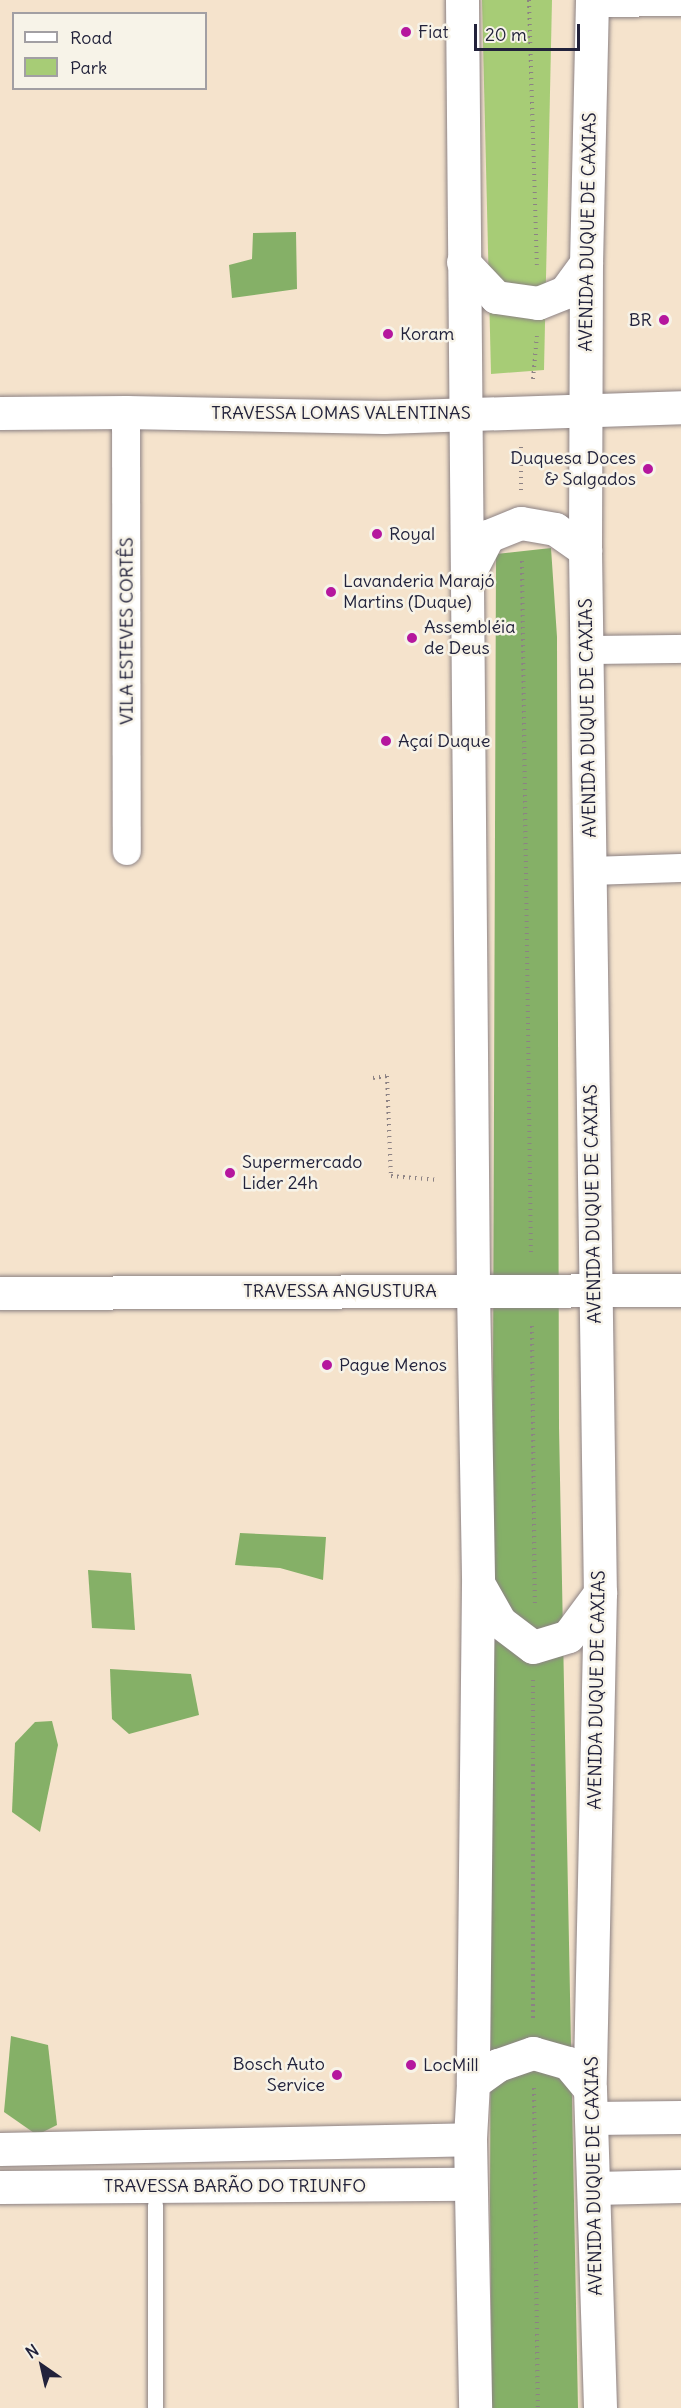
<!DOCTYPE html>
<html>
<head>
<meta charset="utf-8">
<style>
	body { margin:0 }
	#map { position:relative; width:681px; height:2408px; overflow:hidden; background:#f5e3cc; font-family:Delius,sans-serif }
	div>[style] { position:absolute }
	.green>* { inset:0; background:#a7cc76 }
	.forest>* { inset:0; background:#85b067 }
	.path>* { height:4px; margin-top:-2px; transform-origin:0; background:repeating-linear-gradient(90deg,#8c8284 0 1.5px,transparent 0 6px) }
	.roads { filter:drop-shadow(0 0 2px #8c8284) drop-shadow(0 0 2px #8c8284) }
	.service>* { height:15px; margin:-7.5px; padding:0 7.5px; transform-origin:7.5px; border-radius:7.5px; background:#fff }
	.minor>* { height:28px; margin:-14px; padding:0 14px; transform-origin:14px; border-radius:14px; background:#fff }
	.tertiary>* { height:33px; margin:-16.5px; padding:0 16.5px; transform-origin:16.5px; border-radius:16.5px; background:#fff }
	.secondary>* { height:33px; margin:-16.5px; padding:0 16.5px; transform-origin:16.5px; border-radius:16.5px; background:#fff }
	.dots>* { width:16px; height:16px; translate:-50% -50%; box-sizing:border-box; border:3px solid #f7f3e8; border-radius:50% }
	span { translate:-50% -50%; white-space:nowrap; text-align:center; line-height:1.15; -webkit-text-stroke:5px #f7f3e8; paint-order:stroke }
	.poi-label { font-size:18px; color:#22223b }
	.left { translate:0 -50%; text-align:left }
	.right { translate:-100% -50%; text-align:right }
	.street-label { font-size:18px; color:#22223b }
	.legend { position:absolute; left:12px; top:12px; width:195px; height:78px; box-sizing:border-box; background:#f7f3e8; border:2px solid #a29fa3; margin:0; padding:8px 10px; list-style:none; font-size:18px; color:#22223b }
	.legend li { display:flex; align-items:center; gap:12px; height:30px }
	.legend b { width:30px; border:2px solid #a29fa3 }
	.north { position:absolute; left:12px; top:2336px; width:60px; height:60px; -webkit-text-stroke:4px #f7f3e8; paint-order:stroke; rotate:326deg; font-size:16px; font-weight:700; line-height:24px; text-align:center; color:#22223b }
	.north::after { content:''; display:block; margin:auto; width:21px; height:27px; background:#22223b; clip-path:polygon(50% 0,100% 100%,50% 72%,0 100%) }
	.scale { position:absolute; left:474px; top:24px; width:106px; height:27px; box-sizing:border-box; border:3px solid #22223b; border-top:0; padding-left:8px; font-size:18px; line-height:21px; white-space:nowrap; color:#22223b; -webkit-text-stroke:4px #f7f3e8; paint-order:stroke }
</style>
</head>
<body>
<div id="map">
	<div class="green">
		<div style="clip-path:polygon(482px 0,552px 0,544px 370px,491px 374px)"></div>
	</div>
	<div class="forest">
		<div style="clip-path:polygon(296px 232px,297px 289px,232px 298px,229px 265px,252px 259px,253px 233px)"></div>
		<div style="clip-path:polygon(551px 548px,557px 637px,559px 1427px,578px 2408px,492px 2408px,490px 2204px,496px 554px)"></div>
		<div style="clip-path:polygon(240px 1533px,326px 1537px,323px 1580px,280px 1568px,235px 1565px)"></div>
		<div style="clip-path:polygon(88px 1570px,131px 1573px,135px 1630px,92px 1628px)"></div>
		<div style="clip-path:polygon(110px 1669px,191px 1674px,199px 1715px,129px 1734px,112px 1719px)"></div>
		<div style="clip-path:polygon(52px 1721px,58px 1745px,40px 1832px,12px 1812px,15px 1743px,35px 1722px)"></div>
		<div style="clip-path:polygon(11px 2036px,48px 2045px,57px 2125px,37px 2135px,4px 2112px)"></div>
	</div>
	<div class="path">
		<div style="left:529px;top:0;width:265px;rotate:88.3deg"></div>
		<div style="left:533px;top:379px;width:43px;rotate:-84.7deg"></div>
		<div style="left:521px;top:447px;width:43px;rotate:90deg"></div>
		<div style="left:522px;top:561px;width:694px;rotate:89.26deg"></div>
		<div style="left:373px;top:1078px;width:14px;rotate:-8deg"></div>
		<div style="left:387px;top:1076px;width:100px;rotate:87.7deg"></div>
		<div style="left:391px;top:1176px;width:47px;rotate:4.9deg"></div>
		<div style="left:532px;top:1326px;width:277px;rotate:89.4deg"></div>
		<div style="left:533px;top:1680px;width:340px;rotate:90deg"></div>
		<div style="left:534px;top:2088px;width:320px;rotate:89.3deg"></div>
	</div>
	<div class="roads">
		<div class="service">
			<div style="left:155px;top:2205px;width:203px;rotate:90deg"></div>
		</div>
		<div class="minor">
			<div style="left:592px;top:3px;width:89px;rotate:-0.6deg"></div>
			<div style="left:126px;top:412px;width:439px;rotate:89.9deg"></div>
			<div style="left:586px;top:650px;width:95px;rotate:-0.6deg"></div>
			<div style="left:590px;top:871px;width:91px;rotate:-1.9deg"></div>
		</div>
		<div class="tertiary">
			<div style="left:0;top:413px;width:126px;rotate:-0.5deg"></div>
			<div style="left:126px;top:412px;width:258px;rotate:1.1deg"></div>
			<div style="left:384px;top:417px;width:297px;rotate:-1.9deg"></div>
			<div style="left:0;top:1293px;width:681px;rotate:-0.25deg"></div>
			<div style="left:591px;top:2118px;width:90px;rotate:-0.6deg"></div>
			<div style="left:0;top:2149px;width:470px;rotate:-1.2deg"></div>
			<div style="left:0;top:2187px;width:470px;rotate:-0.4deg"></div>
			<div style="left:594px;top:2188px;width:87px;rotate:-1.3deg"></div>
		</div>
		<div class="secondary">
			<div style="left:462px;top:0;width:1290px;rotate:89.51deg"></div>
			<div style="left:473px;top:1290px;width:294px;rotate:89deg"></div>
			<div style="left:478px;top:1584px;width:499px;rotate:90.6deg"></div>
			<div style="left:473px;top:2083px;width:56px;rotate:93.1deg"></div>
			<div style="left:470px;top:2139px;width:269px;rotate:88.9deg"></div>
			<div style="left:592px;top:0;width:263px;rotate:91.3deg"></div>
			<div style="left:586px;top:263px;width:287px;rotate:90.2deg"></div>
			<div style="left:585px;top:550px;width:1043px;rotate:89.18deg"></div>
			<div style="left:600px;top:1593px;width:496px;rotate:91.2deg"></div>
			<div style="left:590px;top:2089px;width:319px;rotate:88.2deg"></div>
			<div style="left:463px;top:262px;width:48px;rotate:46.7deg"></div>
			<div style="left:496px;top:297px;width:42px;rotate:8.1deg"></div>
			<div style="left:538px;top:303px;width:29px;rotate:-22deg"></div>
			<div style="left:565px;top:292px;width:36px;rotate:-54deg"></div>
			<div style="left:469px;top:573px;width:42px;rotate:-62.8deg"></div>
			<div style="left:488px;top:536px;width:35px;rotate:-22deg"></div>
			<div style="left:521px;top:523px;width:35px;rotate:10deg"></div>
			<div style="left:555px;top:529px;width:37px;rotate:35deg"></div>
			<div style="left:479px;top:1585px;width:43px;rotate:60.4deg"></div>
			<div style="left:500px;top:1622px;width:41px;rotate:37.1deg"></div>
			<div style="left:533px;top:1647px;width:37px;rotate:-17deg"></div>
			<div style="left:568px;top:1636px;width:54px;rotate:-53.3deg"></div>
			<div style="left:473px;top:2083px;width:31px;rotate:-36deg"></div>
			<div style="left:498px;top:2065px;width:37px;rotate:-19deg"></div>
			<div style="left:533px;top:2053px;width:36px;rotate:16deg"></div>
			<div style="left:568px;top:2063px;width:34px;rotate:50deg"></div>
		</div>
	</div>
	<div class="dots">
		<div style="left:406px;top:32px;background:#b5179e"></div>
		<div style="left:664px;top:320px;background:#b5179e"></div>
		<div style="left:388px;top:334px;background:#b5179e"></div>
		<div style="left:648px;top:469px;background:#b5179e"></div>
		<div style="left:377px;top:534px;background:#b5179e"></div>
		<div style="left:331px;top:592px;background:#b5179e"></div>
		<div style="left:412px;top:638px;background:#b5179e"></div>
		<div style="left:386px;top:741px;background:#b5179e"></div>
		<div style="left:230px;top:1173px;background:#b5179e"></div>
		<div style="left:327px;top:1365px;background:#b5179e"></div>
		<div style="left:411px;top:2065px;background:#b5179e"></div>
		<div style="left:337px;top:2075px;background:#b5179e"></div>
	</div>
	<div class="poi-label">
		<span class="left" style="left:418px;top:32px">Fiat</span>
		<span class="right" style="left:652px;top:320px">BR</span>
		<span class="left" style="left:400px;top:334px">Koram</span>
		<span class="right" style="left:636px;top:469px">Duquesa Doces<br>&amp; Salgados</span>
		<span class="left" style="left:389px;top:534px">Royal</span>
		<span class="left" style="left:343px;top:592px">Lavanderia Marajó<br>Martins (Duque)</span>
		<span class="left" style="left:424px;top:638px">Assembléia<br>de Deus</span>
		<span class="left" style="left:398px;top:741px">Açaí Duque</span>
		<span class="left" style="left:242px;top:1173px">Supermercado<br>Lider 24h</span>
		<span class="left" style="left:339px;top:1365px">Pague Menos</span>
		<span class="right" style="left:325px;top:2075px">Bosch Auto<br>Service</span>
		<span class="left" style="left:423px;top:2065px">LocMill</span>
	</div>
	<div class="street-label">
		<span style="left:588px;top:232px;rotate:-89deg">AVENIDA DUQUE DE CAXIAS</span>
		<span style="left:341px;top:413px">TRAVESSA LOMAS VALENTINAS</span>
		<span style="left:127px;top:631px;rotate:-90deg">VILA ESTEVES CORTÊS</span>
		<span style="left:588px;top:718px;rotate:-91deg">AVENIDA DUQUE DE CAXIAS</span>
		<span style="left:593px;top:1204px;rotate:-91deg">AVENIDA DUQUE DE CAXIAS</span>
		<span style="left:340px;top:1291px">TRAVESSA ANGUSTURA</span>
		<span style="left:597px;top:1690px;rotate:-89deg">AVENIDA DUQUE DE CAXIAS</span>
		<span style="left:594px;top:2176px;rotate:-91deg">AVENIDA DUQUE DE CAXIAS</span>
		<span style="left:235px;top:2186px">TRAVESSA BARÃO DO TRIUNFO</span>
	</div>
	<ul class="legend">
	<li><b style="height:8px;background:#fff"></b>Road</li>
	<li><b style="height:16px;background:#a7cc76"></b>Park</li>
	</ul>
	<div class="north">N</div>
	<div class="scale">20 m</div>
</div>
</body>
</html>
